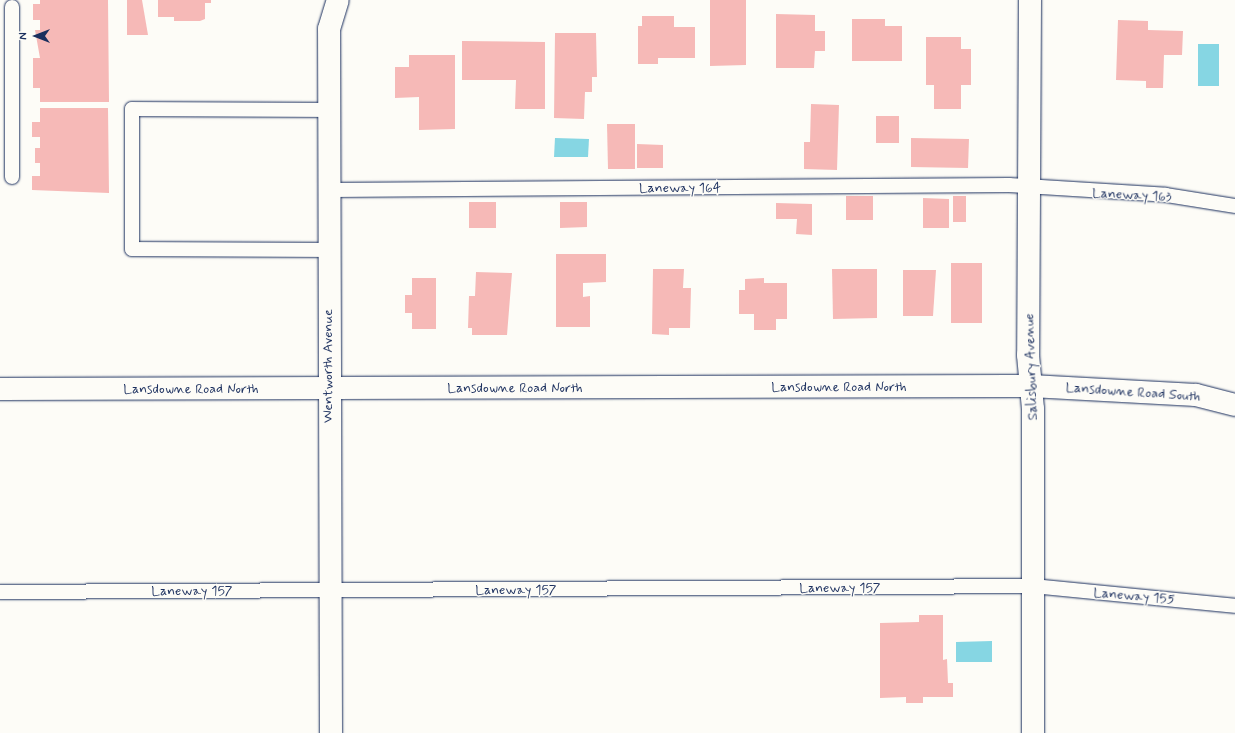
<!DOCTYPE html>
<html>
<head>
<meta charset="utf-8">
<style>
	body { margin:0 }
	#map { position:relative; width:1235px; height:733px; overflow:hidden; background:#fdfcf7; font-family:Mynerve,sans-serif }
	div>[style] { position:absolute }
	.water>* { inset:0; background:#86d6e3 }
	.building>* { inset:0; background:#f6b9b7 }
	.roads { filter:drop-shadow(0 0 1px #1b2f5e) drop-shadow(0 0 1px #1b2f5e) }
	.lane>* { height:14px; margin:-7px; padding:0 7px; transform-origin:7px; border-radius:7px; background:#fdfcf7 }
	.street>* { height:22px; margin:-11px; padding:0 11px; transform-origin:11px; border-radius:11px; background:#fdfcf7 }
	span { translate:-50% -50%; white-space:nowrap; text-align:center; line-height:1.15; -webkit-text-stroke:3px #fdfcf7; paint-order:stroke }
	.street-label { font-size:14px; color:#1b2f5e }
	.north { position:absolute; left:16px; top:16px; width:40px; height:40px; -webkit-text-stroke:3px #fdfcf7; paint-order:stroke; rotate:270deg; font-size:11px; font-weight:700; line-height:16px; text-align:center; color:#1b2f5e }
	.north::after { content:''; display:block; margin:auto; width:14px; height:18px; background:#1b2f5e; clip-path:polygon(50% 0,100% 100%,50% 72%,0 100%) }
</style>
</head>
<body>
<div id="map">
	<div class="water">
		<div style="clip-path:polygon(1198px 44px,1219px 44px,1219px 86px,1198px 86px)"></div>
		<div style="clip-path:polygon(555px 138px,589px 139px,588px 157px,554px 157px)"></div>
		<div style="clip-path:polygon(992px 641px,992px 662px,956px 662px,956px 642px)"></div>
	</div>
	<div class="building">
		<div style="clip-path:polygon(40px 0,108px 0,109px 102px,40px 102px,40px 88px,33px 88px,33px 58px,40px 58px,35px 30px,40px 30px,40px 20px,33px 20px,33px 4px,40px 4px)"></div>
		<div style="clip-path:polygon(127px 0,142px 0,148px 35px,127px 35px)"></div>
		<div style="clip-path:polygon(158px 0,211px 0,211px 3px,205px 3px,205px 19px,200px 21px,174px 21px,174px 17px,158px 17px)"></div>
		<div style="clip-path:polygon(710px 0,746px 0,746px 65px,710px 66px)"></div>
		<div style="clip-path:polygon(776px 14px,815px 15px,815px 31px,825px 31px,825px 51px,815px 51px,814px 68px,776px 68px)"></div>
		<div style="clip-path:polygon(642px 16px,674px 16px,674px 27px,695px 27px,695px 58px,658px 58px,658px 64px,638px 64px,638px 26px,642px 26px)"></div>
		<div style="clip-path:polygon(852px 19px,885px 19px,885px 26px,902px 26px,902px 61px,852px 61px)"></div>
		<div style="clip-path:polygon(1118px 20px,1148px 21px,1148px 30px,1183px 31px,1182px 55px,1164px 55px,1163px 88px,1146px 88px,1146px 81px,1116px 80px)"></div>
		<div style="clip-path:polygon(555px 33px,596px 33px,597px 77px,592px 77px,592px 92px,585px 92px,584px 119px,554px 118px)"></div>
		<div style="clip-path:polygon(926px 37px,961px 37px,961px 49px,971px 49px,971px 85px,961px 85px,961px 109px,934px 109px,934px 85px,926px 85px)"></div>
		<div style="clip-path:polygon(462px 41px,545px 42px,545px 109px,515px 109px,516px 80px,462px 80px)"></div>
		<div style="clip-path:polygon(409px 55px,455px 55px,455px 129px,419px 130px,419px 97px,395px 98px,395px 67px,409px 67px)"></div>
		<div style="clip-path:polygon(811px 104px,839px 105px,837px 170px,804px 169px,804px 142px,810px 142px)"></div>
		<div style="clip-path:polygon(40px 108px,108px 108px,109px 193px,32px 190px,32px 176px,40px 176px,40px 163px,35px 163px,35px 148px,40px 148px,40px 137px,32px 137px,32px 122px,40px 122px)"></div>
		<div style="clip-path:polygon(876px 116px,899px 116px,899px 143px,876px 143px)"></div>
		<div style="clip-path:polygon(607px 124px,635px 124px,635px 169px,608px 169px)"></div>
		<div style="clip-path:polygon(911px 138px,969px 139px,968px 168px,911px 167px)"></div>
		<div style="clip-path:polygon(637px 144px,663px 145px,663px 168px,637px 168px)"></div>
		<div style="clip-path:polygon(846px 196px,873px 196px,873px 220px,846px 220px)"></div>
		<div style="clip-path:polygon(953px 196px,966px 196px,966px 222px,953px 222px)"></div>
		<div style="clip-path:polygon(923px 198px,949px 199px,949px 228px,923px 228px)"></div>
		<div style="clip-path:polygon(469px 202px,496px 202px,496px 228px,469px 228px)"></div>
		<div style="clip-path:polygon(560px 202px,587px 202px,587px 227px,560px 228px)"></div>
		<div style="clip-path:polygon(776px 203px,812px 204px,812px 235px,796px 234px,797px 219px,776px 219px)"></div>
		<div style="clip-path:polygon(556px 254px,606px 254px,606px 282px,583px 283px,583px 297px,590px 296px,590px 327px,556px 327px)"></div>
		<div style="clip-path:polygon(951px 263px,982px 263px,982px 323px,951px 323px)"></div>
		<div style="clip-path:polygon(653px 269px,684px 269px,683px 288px,691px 288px,690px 328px,669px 328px,669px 335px,652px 334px)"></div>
		<div style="clip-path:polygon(832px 269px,877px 269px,877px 318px,833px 319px)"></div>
		<div style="clip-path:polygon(903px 270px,936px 270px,933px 316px,903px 316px)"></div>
		<div style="clip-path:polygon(476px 272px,512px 273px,507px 335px,472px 335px,472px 328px,468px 328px,469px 296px,475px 296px)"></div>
		<div style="clip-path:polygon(412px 278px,436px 278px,436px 329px,412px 329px,412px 313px,405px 313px,405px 295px,412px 295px)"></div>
		<div style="clip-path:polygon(764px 278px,764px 283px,787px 283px,787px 319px,776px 319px,776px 330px,754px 330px,754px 314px,739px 314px,739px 290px,745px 290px,745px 279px)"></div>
		<div style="clip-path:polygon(919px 615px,943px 615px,943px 660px,947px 659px,948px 683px,953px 683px,953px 697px,923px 697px,923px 703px,906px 703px,906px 697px,880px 698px,880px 623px,919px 622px)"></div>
	</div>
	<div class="roads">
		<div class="lane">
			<div style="left:12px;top:177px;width:170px;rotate:-90deg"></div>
			<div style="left:331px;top:190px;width:678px;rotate:-0.42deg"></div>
			<div style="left:1009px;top:185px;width:157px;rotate:3.6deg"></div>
			<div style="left:1166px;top:195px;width:70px;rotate:9.1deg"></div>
			<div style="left:329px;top:250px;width:197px;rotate:-179.7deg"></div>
			<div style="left:132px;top:249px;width:140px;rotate:-90deg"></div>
			<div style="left:132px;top:109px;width:198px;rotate:0.3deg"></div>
			<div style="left:0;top:592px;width:1032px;rotate:-0.33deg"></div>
			<div style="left:1032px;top:586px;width:204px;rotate:5.6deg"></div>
		</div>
		<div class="street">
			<div style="left:1030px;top:0;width:355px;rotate:90.3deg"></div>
			<div style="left:1028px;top:355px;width:54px;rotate:84.7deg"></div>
			<div style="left:1033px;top:409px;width:324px;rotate:90deg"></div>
			<div style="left:0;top:389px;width:1031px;rotate:-0.17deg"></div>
			<div style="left:1031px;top:386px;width:165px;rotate:3.1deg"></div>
			<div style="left:1196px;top:395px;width:40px;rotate:14.4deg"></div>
			<div style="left:331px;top:733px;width:704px;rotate:-90.16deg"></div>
			<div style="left:329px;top:29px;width:30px;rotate:-73deg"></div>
		</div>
	</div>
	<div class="street-label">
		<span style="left:680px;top:188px">Laneway 164</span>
		<span style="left:1132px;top:195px;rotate:3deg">Laneway 163</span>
		<span style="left:328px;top:366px;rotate:-90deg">Wentworth Avenue</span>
		<span style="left:1031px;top:367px;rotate:-92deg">Salisbury Avenue</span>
		<span style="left:839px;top:387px">Lansdowne Road North</span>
		<span style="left:515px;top:388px">Lansdowne Road North</span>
		<span style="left:191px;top:389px">Lansdowne Road North</span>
		<span style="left:1133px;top:392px;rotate:4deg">Lansdowne Road South</span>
		<span style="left:840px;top:588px">Laneway 157</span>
		<span style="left:516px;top:590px">Laneway 157</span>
		<span style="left:192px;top:591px">Laneway 157</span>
		<span style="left:1134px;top:596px;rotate:5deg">Laneway 155</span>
	</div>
	<div class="north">N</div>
</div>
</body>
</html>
